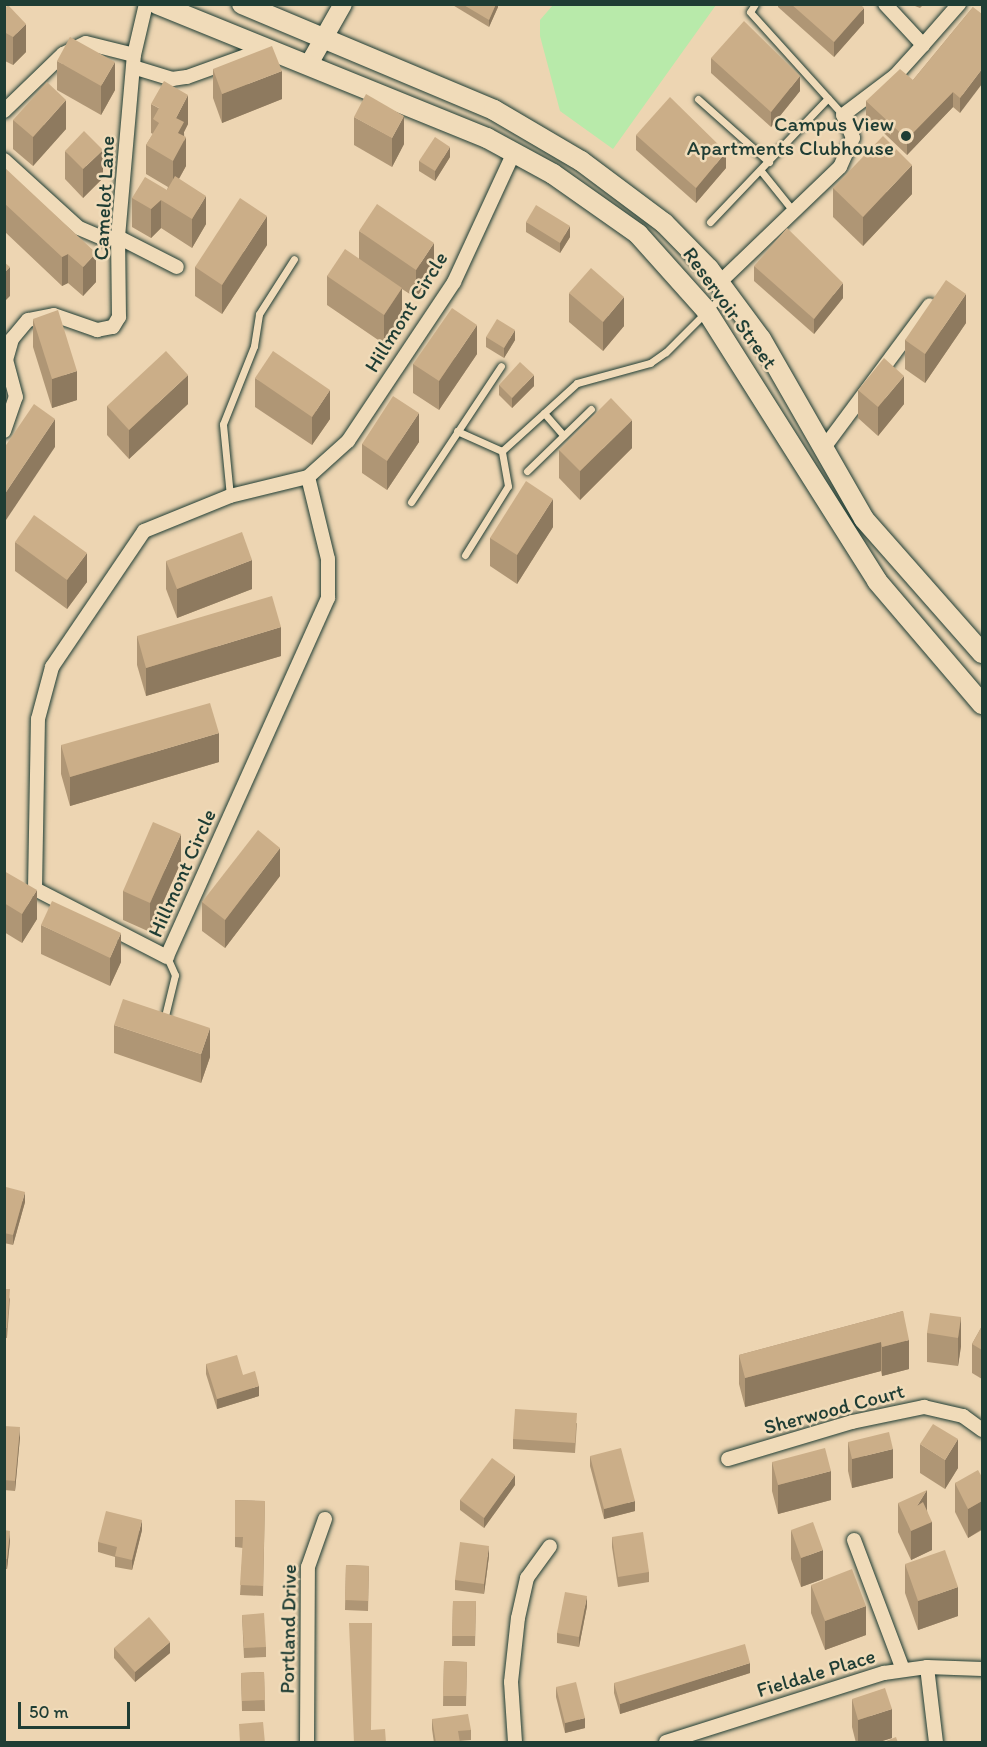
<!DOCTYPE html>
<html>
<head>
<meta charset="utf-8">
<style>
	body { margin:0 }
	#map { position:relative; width:987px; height:1747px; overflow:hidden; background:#edd5b2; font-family:Itim,sans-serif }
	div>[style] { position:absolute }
	.green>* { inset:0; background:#b8eaaa }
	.roads { filter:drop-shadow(0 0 2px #1f3d34) drop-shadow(0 0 2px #1f3d34) }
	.service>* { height:7px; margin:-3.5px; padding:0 3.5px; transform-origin:3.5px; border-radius:3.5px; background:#f0dbb9 }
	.minor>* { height:14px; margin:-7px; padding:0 7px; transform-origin:7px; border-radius:7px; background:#f0dbb9 }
	.tertiary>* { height:18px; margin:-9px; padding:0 9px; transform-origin:9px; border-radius:9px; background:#f0dbb9 }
	.secondary>* { height:20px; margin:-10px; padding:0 10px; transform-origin:10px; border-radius:10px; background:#f0dbb9 }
	.wall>* { inset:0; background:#af9675 }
	.shaded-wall>* { inset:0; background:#8e7a5f }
	.building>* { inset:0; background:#cbae88 }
	.dots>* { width:16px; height:16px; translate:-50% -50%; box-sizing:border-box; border:3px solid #f0dbb9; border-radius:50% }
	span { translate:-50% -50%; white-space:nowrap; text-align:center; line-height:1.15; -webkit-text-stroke:5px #f0dbb9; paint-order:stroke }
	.poi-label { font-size:21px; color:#1f3d34 }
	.right { translate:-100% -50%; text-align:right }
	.street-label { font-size:21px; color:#1f3d34 }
	.frame { position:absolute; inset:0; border:6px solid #1f3d34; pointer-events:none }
	.scale { position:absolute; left:18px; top:1702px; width:112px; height:27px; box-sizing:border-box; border:3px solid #1f3d34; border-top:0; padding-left:8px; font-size:18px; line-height:21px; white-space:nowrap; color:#1f3d34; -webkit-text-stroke:4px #f0dbb9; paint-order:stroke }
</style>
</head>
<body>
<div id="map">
	<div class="green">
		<div style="clip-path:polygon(553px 5px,553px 4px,716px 5px,613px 149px,560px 111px,540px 36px,540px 20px)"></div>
	</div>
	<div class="roads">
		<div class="service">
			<div style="left:755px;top:4px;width:9px;rotate:122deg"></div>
			<div style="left:750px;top:12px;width:139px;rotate:47.9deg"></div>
			<div style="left:698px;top:99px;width:95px;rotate:41.6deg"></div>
			<div style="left:761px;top:171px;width:53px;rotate:51.2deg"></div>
			<div style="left:710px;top:222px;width:171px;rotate:-46.4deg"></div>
			<div style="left:544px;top:413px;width:29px;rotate:49deg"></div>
			<div style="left:457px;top:431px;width:49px;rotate:24deg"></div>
			<div style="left:502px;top:451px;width:101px;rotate:-42.2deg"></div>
			<div style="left:577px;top:383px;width:76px;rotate:-15.3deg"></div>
			<div style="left:650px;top:363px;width:19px;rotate:-35deg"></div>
			<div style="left:666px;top:352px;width:82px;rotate:-45deg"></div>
			<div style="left:527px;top:471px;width:89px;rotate:-44.1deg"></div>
			<div style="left:230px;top:496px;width:72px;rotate:-95.6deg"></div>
			<div style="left:223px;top:424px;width:84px;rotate:-68.3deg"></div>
			<div style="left:254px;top:346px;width:32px;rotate:-81deg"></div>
			<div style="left:259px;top:314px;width:65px;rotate:-57.5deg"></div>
			<div style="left:411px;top:502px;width:163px;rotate:-56.5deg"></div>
			<div style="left:465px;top:555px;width:81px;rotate:-58.1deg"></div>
			<div style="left:508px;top:486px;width:36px;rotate:-100deg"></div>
			<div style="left:165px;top:1016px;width:42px;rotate:-76.3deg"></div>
			<div style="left:175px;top:975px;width:20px;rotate:-114deg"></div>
		</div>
		<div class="minor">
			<div style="left:885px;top:4px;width:56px;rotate:47.2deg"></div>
			<div style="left:923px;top:45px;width:55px;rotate:-48.7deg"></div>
			<div style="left:133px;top:67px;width:41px;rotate:17.1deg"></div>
			<div style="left:172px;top:79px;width:15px;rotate:-8deg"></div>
			<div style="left:187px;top:77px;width:65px;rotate:-19.8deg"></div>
			<div style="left:4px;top:111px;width:82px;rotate:-44deg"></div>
			<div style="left:63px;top:54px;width:25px;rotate:-26deg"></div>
			<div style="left:86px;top:43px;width:49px;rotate:14deg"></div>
			<div style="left:4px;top:160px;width:101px;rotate:42.2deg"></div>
			<div style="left:79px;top:228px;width:28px;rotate:23deg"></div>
			<div style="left:105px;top:239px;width:13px;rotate:-9deg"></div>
			<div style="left:118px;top:237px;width:66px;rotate:27deg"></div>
			<div style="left:720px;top:282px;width:166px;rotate:-43.8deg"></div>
			<div style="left:840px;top:167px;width:32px;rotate:-66deg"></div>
			<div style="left:853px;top:138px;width:25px;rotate:-113deg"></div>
			<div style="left:843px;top:115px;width:65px;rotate:-36.9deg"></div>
			<div style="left:895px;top:76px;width:42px;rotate:-47.9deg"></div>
			<div style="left:4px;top:431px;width:36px;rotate:-71deg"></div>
			<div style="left:16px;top:397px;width:38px;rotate:-105deg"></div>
			<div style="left:6px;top:360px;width:22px;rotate:-74deg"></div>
			<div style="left:12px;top:339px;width:25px;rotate:-50deg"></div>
			<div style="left:28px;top:320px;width:26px;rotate:-11deg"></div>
			<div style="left:54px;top:315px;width:46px;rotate:19.2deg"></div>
			<div style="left:97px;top:330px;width:16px;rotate:-11deg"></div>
			<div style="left:113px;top:327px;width:12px;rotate:-59deg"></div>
			<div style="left:119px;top:317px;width:80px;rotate:-90.7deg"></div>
			<div style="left:118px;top:237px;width:183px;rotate:-85deg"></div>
			<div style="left:134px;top:55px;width:52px;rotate:-76.8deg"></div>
			<div style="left:823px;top:449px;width:179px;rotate:-53.4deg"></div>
			<div style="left:308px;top:477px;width:84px;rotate:76.3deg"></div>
			<div style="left:328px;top:559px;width:39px;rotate:90deg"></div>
			<div style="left:328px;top:598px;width:393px;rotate:114.2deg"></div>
			<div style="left:167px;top:957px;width:148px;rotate:-152.7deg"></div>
			<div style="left:35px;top:889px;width:170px;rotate:-89deg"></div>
			<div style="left:38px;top:719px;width:54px;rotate:-74.9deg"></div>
			<div style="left:52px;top:667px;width:164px;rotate:-55.9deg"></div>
			<div style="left:144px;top:531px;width:93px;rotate:-22.1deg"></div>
			<div style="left:230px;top:496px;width:80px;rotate:-13.7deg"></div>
			<div style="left:308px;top:477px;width:54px;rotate:-42deg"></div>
			<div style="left:348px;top:441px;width:191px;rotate:-56.3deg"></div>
			<div style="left:454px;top:282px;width:143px;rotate:-65.2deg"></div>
			<div style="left:728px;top:1459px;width:129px;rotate:-16.6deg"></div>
			<div style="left:852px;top:1422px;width:74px;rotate:-11.8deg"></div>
			<div style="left:924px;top:1407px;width:40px;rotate:13deg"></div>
			<div style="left:963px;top:1416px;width:24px;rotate:36deg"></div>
			<div style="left:854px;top:1540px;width:139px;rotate:69.3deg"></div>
			<div style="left:927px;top:1667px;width:76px;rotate:83.2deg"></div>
			<div style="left:307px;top:1742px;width:175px;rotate:-89.7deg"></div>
			<div style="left:308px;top:1567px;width:51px;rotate:-70.5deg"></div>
			<div style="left:515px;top:1742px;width:60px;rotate:-93.8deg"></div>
			<div style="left:511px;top:1682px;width:64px;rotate:-83.8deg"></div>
			<div style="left:518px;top:1618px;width:41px;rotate:-77.3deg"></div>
			<div style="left:527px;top:1578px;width:39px;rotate:-54deg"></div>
			<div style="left:666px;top:1742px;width:229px;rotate:-17.6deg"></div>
			<div style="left:884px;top:1673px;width:43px;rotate:-7.9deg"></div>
			<div style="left:927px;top:1667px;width:55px;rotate:2.1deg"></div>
		</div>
		<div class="tertiary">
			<div style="left:309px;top:64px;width:69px;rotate:-60.5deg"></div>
		</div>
		<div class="secondary">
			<div style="left:157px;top:4px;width:356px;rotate:22.1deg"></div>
			<div style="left:487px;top:138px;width:75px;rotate:28.6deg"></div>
			<div style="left:553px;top:174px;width:104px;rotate:35.2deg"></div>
			<div style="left:638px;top:234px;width:102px;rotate:48.2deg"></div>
			<div style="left:706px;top:310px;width:320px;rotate:57.7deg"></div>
			<div style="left:877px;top:581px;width:162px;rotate:49.5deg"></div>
			<div style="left:242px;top:4px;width:273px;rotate:22.8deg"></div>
			<div style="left:494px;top:110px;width:101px;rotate:30.4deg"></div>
			<div style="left:581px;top:161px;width:104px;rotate:36.8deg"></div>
			<div style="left:664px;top:223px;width:64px;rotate:45.6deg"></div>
			<div style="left:709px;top:269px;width:87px;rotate:53.4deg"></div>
			<div style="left:761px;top:339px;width:207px;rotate:60.2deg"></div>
			<div style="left:864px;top:519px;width:179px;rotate:48.6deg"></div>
		</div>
	</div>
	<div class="wall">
		<div style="clip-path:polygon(451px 4px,498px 4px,498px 7px,489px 27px)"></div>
		<div style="clip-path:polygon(778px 4px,860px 4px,864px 23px,834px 57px,778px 7px)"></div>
		<div style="clip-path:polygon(910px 4px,924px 4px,920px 8px)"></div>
		<div style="clip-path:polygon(973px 7px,960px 113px,953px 107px,907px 155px,866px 116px,866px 101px,913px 80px)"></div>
		<div style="clip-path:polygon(4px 9px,26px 52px,13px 65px,5px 61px,4px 73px)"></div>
		<div style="clip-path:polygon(711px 58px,800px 91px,771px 127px,711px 73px)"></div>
		<div style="clip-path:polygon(57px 61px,115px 90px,101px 115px,57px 90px)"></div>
		<div style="clip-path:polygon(213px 69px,282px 99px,222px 123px,213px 98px)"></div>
		<div style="clip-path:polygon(151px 104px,188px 124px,184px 132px,186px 166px,179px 179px,206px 224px,192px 248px,161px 228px,151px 238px,132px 227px,132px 198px,167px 190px,168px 187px,146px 174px,146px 145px,153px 134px,151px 133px)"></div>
		<div style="clip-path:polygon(354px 117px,404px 144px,392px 167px,354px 145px)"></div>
		<div style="clip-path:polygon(13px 120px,66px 129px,33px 166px,13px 149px)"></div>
		<div style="clip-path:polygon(636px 135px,726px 168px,696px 203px,636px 150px)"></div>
		<div style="clip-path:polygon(65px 151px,103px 178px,83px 198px,65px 179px)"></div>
		<div style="clip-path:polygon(450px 157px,435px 181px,419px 171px,419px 161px)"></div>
		<div style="clip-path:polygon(4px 167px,96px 282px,83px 296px,68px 283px,62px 286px,4px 231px)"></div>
		<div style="clip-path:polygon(833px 188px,912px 194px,863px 246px,833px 217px)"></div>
		<div style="clip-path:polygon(526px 222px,570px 237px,560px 253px,526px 232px)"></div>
		<div style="clip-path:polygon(359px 231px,434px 271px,416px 298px,402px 289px,402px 317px,384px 344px,327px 305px,327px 276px,359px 259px)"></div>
		<div style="clip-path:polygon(267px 245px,222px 314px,195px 296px,195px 267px)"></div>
		<div style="clip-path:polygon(754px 266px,843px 298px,814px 334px,754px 281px)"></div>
		<div style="clip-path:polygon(569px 293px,624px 326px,603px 351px,569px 322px)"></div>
		<div style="clip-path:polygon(33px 319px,77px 400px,52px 408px,33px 347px)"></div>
		<div style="clip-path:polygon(966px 323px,925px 383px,905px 369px,905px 340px)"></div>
		<div style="clip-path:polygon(486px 337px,515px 340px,504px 358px,486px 347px)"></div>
		<div style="clip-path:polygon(477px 354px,439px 410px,413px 393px,413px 364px)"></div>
		<div style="clip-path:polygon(255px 378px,330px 419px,312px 445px,255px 407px)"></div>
		<div style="clip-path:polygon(499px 385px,534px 386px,512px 408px,499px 395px)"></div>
		<div style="clip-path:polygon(858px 390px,904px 404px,878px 436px,858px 418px)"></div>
		<div style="clip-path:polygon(188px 404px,129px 459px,107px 435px,107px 406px)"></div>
		<div style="clip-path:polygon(419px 442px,387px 490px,362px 473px,362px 444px)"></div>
		<div style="clip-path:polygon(632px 448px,580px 500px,559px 478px,559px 450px)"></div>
		<div style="clip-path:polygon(553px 527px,517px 584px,490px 566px,490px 538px)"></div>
		<div style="clip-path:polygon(15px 542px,87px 582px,67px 609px,15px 571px)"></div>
		<div style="clip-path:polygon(166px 561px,252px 589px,177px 618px,166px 589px)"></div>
		<div style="clip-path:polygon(137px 636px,281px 656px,146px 696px,137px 665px)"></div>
		<div style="clip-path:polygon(61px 745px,219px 762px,70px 806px,61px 774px)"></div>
		<div style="clip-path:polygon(181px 862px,150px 932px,123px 920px,123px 891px)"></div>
		<div style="clip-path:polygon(4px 871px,37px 919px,22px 943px,4px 932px)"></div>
		<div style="clip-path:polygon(280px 876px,225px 948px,202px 931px,202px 902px)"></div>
		<div style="clip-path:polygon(41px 925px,121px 962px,110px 986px,41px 954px)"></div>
		<div style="clip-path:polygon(114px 1025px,210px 1057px,201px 1083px,114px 1053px)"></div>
		<div style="clip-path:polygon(4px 1193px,25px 1202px,13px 1245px,4px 1243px)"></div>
		<div style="clip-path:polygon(4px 1289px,10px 1299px,7px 1338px,4px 1338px)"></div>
		<div style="clip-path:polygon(903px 1311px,909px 1369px,882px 1376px,881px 1371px,745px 1407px,739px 1384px,739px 1355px)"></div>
		<div style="clip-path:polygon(961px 1317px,961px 1346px,958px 1366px,927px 1362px,927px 1333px)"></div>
		<div style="clip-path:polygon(982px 1326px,982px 1379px,972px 1373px,972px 1344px)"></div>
		<div style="clip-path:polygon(206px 1364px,243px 1375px,259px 1396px,217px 1409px,206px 1374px)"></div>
		<div style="clip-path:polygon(577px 1423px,575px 1453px,513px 1449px,513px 1439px)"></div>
		<div style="clip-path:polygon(4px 1426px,20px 1437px,15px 1491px,4px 1490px)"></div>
		<div style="clip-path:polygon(848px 1442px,893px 1478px,852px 1488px,848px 1471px)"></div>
		<div style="clip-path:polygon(920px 1444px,958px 1468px,945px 1489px,920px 1473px)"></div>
		<div style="clip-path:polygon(590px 1456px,635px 1511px,604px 1519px,590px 1466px)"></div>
		<div style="clip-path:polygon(772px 1462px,831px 1500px,778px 1514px,772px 1491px)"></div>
		<div style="clip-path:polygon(982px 1477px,982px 1559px,982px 1530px,968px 1538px,955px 1512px,955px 1483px)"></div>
		<div style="clip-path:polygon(515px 1485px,484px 1528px,460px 1510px,460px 1500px)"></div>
		<div style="clip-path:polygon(235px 1500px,265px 1501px,263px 1596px,240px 1595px,243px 1548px,235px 1547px)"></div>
		<div style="clip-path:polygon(898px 1503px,927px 1510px,932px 1550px,911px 1560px,898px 1532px)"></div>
		<div style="clip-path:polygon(4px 1530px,10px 1541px,7px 1569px,4px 1569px)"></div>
		<div style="clip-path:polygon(142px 1530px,132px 1570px,115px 1567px,115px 1557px,98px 1552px,98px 1542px)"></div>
		<div style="clip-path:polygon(791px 1530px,823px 1579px,801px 1587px,791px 1559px)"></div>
		<div style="clip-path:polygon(612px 1537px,649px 1572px,649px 1582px,618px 1587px,612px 1547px)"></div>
		<div style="clip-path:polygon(489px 1556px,484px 1594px,455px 1590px,455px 1580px)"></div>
		<div style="clip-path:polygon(905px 1564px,958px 1616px,918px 1630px,905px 1593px)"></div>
		<div style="clip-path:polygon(346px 1565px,369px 1566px,368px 1611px,345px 1610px)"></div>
		<div style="clip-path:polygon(811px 1585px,866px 1635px,825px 1650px,811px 1613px)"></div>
		<div style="clip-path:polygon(453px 1601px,476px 1601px,475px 1646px,452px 1646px)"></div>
		<div style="clip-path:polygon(587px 1606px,579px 1647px,557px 1643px,557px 1633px)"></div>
		<div style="clip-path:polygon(242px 1615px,266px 1647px,266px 1657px,244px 1658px)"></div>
		<div style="clip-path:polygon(114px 1648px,170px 1653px,135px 1682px,114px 1658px)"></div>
		<div style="clip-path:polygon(444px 1661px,467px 1662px,466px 1706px,443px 1706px)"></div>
		<div style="clip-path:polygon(264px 1672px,265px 1711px,242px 1711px,241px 1673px)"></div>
		<div style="clip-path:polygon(750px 1673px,620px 1714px,614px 1693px,614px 1683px)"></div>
		<div style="clip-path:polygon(556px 1687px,585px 1728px,565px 1733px,556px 1697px)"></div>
		<div style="clip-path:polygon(852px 1699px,892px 1738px,876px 1743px,856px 1743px,852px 1727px)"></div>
		<div style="clip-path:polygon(432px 1719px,471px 1730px,471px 1740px,459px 1741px,460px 1743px,434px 1743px,432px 1729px)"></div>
	</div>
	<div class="shaded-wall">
		<div style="clip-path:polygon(496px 4px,498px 4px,498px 7px,489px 27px,489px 20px)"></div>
		<div style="clip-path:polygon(864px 8px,864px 23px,834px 57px,834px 42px)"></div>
		<div style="clip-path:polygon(26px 24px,26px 52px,13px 65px,13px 37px)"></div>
		<div style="clip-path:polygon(5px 44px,5px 73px,4px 73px,4px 45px)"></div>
		<div style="clip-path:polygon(115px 62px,115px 90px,101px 115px,101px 86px)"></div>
		<div style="clip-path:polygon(982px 69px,982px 84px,960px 113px,960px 98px)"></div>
		<div style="clip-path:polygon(282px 71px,282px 99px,222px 123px,222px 94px)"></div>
		<div style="clip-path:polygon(800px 76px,800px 91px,771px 127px,771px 112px)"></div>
		<div style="clip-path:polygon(953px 92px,953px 107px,907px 155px,907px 139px)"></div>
		<div style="clip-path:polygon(188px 95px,188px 124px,184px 132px,184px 141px,186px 137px,186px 166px,173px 189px,173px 161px,176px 118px)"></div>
		<div style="clip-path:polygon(66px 100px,66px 129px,33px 166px,33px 137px)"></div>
		<div style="clip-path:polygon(404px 116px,404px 144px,392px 167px,392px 138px)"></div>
		<div style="clip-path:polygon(450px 147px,450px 157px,435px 181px,435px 171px)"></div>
		<div style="clip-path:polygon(103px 150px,103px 178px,83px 198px,83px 169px)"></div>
		<div style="clip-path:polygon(726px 152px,726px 168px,696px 203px,696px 188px)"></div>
		<div style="clip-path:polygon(912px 165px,912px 194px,863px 246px,863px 217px)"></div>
		<div style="clip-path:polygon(206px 196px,206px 224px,192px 248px,192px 219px)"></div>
		<div style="clip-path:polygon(161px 200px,161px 228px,151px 238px,151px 209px)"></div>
		<div style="clip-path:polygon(267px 216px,267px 245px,222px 314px,222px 285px)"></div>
		<div style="clip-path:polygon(570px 226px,570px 237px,560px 253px,560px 243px)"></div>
		<div style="clip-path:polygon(434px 243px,434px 271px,416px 298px,416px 270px)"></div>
		<div style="clip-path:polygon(96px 253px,96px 282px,83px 296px,83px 267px)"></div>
		<div style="clip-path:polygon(68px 254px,68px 283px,62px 286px,62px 257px)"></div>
		<div style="clip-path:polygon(10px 267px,10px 296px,4px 302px,4px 273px)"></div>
		<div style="clip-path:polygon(843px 283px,843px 298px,814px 334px,814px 319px)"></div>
		<div style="clip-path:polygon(402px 288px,402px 317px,384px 344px,384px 315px)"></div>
		<div style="clip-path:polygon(966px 294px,966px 323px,925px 383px,925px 354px)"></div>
		<div style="clip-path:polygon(624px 297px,624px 326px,603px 351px,603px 322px)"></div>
		<div style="clip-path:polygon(477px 325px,477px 354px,439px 410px,439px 381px)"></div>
		<div style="clip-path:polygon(515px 330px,515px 340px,504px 358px,504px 348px)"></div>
		<div style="clip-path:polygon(77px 371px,77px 400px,52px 408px,52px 379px)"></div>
		<div style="clip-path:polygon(188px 375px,188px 404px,129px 459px,129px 430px)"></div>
		<div style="clip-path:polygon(534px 375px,534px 386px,512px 408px,512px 398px)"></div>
		<div style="clip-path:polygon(904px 376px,904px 404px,878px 436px,878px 407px)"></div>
		<div style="clip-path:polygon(330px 390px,330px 419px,312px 445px,312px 417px)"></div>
		<div style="clip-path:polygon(419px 413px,419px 442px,387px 490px,387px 461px)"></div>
		<div style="clip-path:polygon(55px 419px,55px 447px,4px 523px,4px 495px)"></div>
		<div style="clip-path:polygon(632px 420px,632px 448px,580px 500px,580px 471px)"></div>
		<div style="clip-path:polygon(553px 499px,553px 527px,517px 584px,517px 555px)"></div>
		<div style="clip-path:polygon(87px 553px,87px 582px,67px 609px,67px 580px)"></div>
		<div style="clip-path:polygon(252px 560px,252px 589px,177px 618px,177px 589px)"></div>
		<div style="clip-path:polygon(281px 627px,281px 656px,146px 696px,146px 668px)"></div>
		<div style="clip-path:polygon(219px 733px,219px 762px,70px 806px,70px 777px)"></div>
		<div style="clip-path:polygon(181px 834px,181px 862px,150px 932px,150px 903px)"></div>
		<div style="clip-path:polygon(280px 848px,280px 876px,225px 948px,225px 920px)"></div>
		<div style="clip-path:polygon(37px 890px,37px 919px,22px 943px,22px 914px)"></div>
		<div style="clip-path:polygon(121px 933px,121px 962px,110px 986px,110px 958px)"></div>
		<div style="clip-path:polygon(210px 1028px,210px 1057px,201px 1083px,201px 1054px)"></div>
		<div style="clip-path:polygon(6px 1147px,6px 1157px,4px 1158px,4px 1148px)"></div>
		<div style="clip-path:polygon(25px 1192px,25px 1202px,13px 1245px,13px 1235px)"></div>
		<div style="clip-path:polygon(961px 1317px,961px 1346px,958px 1366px,958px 1338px)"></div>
		<div style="clip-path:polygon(909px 1340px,909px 1369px,882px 1376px,882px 1347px)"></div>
		<div style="clip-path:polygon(881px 1342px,881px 1371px,745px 1407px,745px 1378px)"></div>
		<div style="clip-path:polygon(259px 1386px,259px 1396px,217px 1409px,217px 1399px)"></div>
		<div style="clip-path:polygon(20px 1427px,20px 1437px,15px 1491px,15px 1481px)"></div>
		<div style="clip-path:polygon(958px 1439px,958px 1468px,945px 1489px,945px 1460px)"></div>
		<div style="clip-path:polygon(893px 1449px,893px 1478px,852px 1488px,852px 1459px)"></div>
		<div style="clip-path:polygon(831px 1471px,831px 1500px,778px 1514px,778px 1485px)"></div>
		<div style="clip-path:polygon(515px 1475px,515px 1485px,484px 1528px,484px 1518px)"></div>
		<div style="clip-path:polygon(927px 1490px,927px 1519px,932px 1522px,932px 1550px,911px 1560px,911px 1531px,917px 1506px)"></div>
		<div style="clip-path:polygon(635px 1501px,635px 1511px,604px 1519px,604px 1509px)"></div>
		<div style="clip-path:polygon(982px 1501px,982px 1529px,968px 1538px,968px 1509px)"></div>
		<div style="clip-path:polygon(142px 1520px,142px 1530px,132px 1570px,132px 1560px)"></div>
		<div style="clip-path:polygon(10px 1531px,10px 1541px,7px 1569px,7px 1559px)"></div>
		<div style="clip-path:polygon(489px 1546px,489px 1556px,484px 1594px,484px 1584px)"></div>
		<div style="clip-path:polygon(823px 1550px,823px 1579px,801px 1587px,801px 1558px)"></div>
		<div style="clip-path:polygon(958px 1587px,958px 1616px,918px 1630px,918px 1601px)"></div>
		<div style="clip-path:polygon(587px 1596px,587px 1606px,579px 1647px,579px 1637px)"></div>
		<div style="clip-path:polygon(866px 1606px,866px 1635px,825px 1650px,825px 1621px)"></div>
		<div style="clip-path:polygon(170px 1642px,170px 1653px,135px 1682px,135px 1672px)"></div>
		<div style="clip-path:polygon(750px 1663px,750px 1673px,620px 1714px,620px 1704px)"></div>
		<div style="clip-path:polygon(892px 1709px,892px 1738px,876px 1743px,858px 1743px,858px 1720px)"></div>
		<div style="clip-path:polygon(585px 1718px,585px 1728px,565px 1733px,565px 1723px)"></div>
	</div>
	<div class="building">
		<div style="clip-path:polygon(462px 4px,496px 4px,489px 20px)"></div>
		<div style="clip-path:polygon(791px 4px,860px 4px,864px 8px,834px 42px)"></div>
		<div style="clip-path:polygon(8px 5px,26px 24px,13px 37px,4px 32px,4px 9px)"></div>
		<div style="clip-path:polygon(973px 7px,982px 14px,982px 69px,960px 98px,953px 92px,907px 139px,866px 101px,900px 69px,913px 80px)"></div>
		<div style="clip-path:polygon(744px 21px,800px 76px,771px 112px,711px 58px)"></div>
		<div style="clip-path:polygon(70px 37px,115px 62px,101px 86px,57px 61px)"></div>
		<div style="clip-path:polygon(272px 46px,282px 71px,222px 94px,213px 69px)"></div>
		<div style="clip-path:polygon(164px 81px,188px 95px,176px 118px,184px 122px,178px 133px,186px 137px,173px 161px,146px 145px,159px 123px,153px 119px,159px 108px,151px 104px)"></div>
		<div style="clip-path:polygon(47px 82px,66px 100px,33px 137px,13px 120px)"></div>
		<div style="clip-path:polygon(366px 94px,404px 116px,392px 138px,354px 117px)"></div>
		<div style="clip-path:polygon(670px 97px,726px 152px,696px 188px,636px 135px)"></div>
		<div style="clip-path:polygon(84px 131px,103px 150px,83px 169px,65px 151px)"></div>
		<div style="clip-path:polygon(883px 136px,912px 165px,863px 217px,833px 188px)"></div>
		<div style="clip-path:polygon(435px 137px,450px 147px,435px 171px,419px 161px)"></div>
		<div style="clip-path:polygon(4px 167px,96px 253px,83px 267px,68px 254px,62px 257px,4px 203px)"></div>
		<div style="clip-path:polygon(175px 176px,206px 196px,192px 219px,161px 200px,151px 209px,132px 198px,145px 177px,167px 190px)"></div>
		<div style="clip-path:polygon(240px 198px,267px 216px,222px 285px,195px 267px)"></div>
		<div style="clip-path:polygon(377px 204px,434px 243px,416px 270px,359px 231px)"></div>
		<div style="clip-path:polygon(536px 205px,570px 226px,560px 243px,526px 222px)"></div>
		<div style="clip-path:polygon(787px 228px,843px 283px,814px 319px,754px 266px)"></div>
		<div style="clip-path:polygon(345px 249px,402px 288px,384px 315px,327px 276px)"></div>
		<div style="clip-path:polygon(4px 262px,10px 267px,4px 273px)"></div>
		<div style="clip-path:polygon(591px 268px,624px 297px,603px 322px,569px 293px)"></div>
		<div style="clip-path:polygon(946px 280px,966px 294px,925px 354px,905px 340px)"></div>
		<div style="clip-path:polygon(452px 308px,477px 325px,439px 381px,413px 364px)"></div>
		<div style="clip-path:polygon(58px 310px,77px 371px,52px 379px,33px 319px)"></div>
		<div style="clip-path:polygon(497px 319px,515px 330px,504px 348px,486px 337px)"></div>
		<div style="clip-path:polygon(166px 351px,188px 375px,129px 430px,107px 406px)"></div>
		<div style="clip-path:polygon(273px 351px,330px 390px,312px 417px,255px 378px)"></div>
		<div style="clip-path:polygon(884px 358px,904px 376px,878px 407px,858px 390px)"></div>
		<div style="clip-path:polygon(520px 362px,534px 375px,512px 398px,499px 385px)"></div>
		<div style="clip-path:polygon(393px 396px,419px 413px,387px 461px,362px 444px)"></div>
		<div style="clip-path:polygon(611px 398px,632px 420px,580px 471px,559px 450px)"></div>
		<div style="clip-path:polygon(34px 404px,55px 419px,4px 495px,4px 448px)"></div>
		<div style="clip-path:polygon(526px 481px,553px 499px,517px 555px,490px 538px)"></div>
		<div style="clip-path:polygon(34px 515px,87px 553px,67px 580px,15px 542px)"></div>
		<div style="clip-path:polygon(242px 532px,252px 560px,177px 589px,166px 561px)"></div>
		<div style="clip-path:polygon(272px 596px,281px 627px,146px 668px,137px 636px)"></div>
		<div style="clip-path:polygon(210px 703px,219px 733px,70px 777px,61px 745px)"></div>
		<div style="clip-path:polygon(153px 822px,181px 834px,150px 903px,123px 891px)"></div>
		<div style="clip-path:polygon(258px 830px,280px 848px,225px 920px,202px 902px)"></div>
		<div style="clip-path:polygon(4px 871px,37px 890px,22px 914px,4px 903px)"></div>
		<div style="clip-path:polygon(52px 901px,121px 933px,110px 958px,41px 925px)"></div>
		<div style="clip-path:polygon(123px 999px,210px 1028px,201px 1054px,114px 1025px)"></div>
		<div style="clip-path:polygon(6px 1187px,25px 1192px,13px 1235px,4px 1233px,4px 1193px)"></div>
		<div style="clip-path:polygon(4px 1289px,10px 1289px,7px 1328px,4px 1328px)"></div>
		<div style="clip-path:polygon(903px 1311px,909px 1340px,882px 1347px,881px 1342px,745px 1378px,739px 1355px)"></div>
		<div style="clip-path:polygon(930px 1313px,961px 1317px,958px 1338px,927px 1333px)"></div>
		<div style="clip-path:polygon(982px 1326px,982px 1350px,972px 1344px)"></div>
		<div style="clip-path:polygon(237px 1355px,243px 1375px,255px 1371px,259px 1386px,217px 1399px,206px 1364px)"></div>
		<div style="clip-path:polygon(515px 1409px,577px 1413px,575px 1443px,513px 1439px)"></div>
		<div style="clip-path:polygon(933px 1424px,958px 1439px,945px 1460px,920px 1444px)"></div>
		<div style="clip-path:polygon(4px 1426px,20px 1427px,15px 1481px,4px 1480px)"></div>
		<div style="clip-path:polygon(889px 1432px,893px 1449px,852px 1459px,848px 1442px)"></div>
		<div style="clip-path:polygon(621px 1448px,635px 1501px,604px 1509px,590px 1456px)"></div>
		<div style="clip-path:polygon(825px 1448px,831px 1471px,778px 1485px,772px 1462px)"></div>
		<div style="clip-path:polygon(492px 1458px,515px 1475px,484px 1518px,460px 1500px)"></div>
		<div style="clip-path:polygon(978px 1470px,982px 1477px,982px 1501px,968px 1509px,955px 1483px)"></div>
		<div style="clip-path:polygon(927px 1490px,917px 1506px,923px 1502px,932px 1522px,911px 1531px,898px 1503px)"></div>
		<div style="clip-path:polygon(235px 1500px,265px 1501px,263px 1586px,240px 1585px,243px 1537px,235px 1537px)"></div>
		<div style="clip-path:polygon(106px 1511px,142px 1520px,132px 1560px,115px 1556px,117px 1547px,98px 1542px)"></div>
		<div style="clip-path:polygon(813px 1522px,823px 1550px,801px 1558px,791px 1530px)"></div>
		<div style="clip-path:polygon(4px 1530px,10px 1531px,7px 1559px,4px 1559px)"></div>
		<div style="clip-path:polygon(643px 1532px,649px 1572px,618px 1577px,612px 1537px)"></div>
		<div style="clip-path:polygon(460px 1542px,489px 1546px,484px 1584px,455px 1580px)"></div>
		<div style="clip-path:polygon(945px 1550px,958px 1587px,918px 1601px,905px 1564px)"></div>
		<div style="clip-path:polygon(346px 1565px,369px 1566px,368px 1601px,345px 1600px)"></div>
		<div style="clip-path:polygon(852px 1569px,866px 1606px,825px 1621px,811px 1585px)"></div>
		<div style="clip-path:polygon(565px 1592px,587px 1596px,579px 1637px,557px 1633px)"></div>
		<div style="clip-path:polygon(453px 1601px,476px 1601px,475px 1636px,452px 1636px)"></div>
		<div style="clip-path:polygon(264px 1613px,266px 1647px,244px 1648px,242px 1615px)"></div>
		<div style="clip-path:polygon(149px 1617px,170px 1642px,135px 1672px,114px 1648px)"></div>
		<div style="clip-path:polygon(349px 1623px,372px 1623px,371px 1730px,385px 1729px,386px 1743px,354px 1743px)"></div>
		<div style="clip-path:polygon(745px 1644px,750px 1663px,620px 1704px,614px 1683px)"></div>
		<div style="clip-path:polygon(444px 1661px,467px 1662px,466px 1696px,443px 1696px)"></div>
		<div style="clip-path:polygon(264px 1672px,265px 1700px,242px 1701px,241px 1673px)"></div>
		<div style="clip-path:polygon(576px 1682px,585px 1718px,565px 1723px,556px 1687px)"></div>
		<div style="clip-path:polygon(885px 1688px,892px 1709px,858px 1720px,852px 1699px)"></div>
		<div style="clip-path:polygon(468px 1714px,471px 1730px,458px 1731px,460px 1743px,436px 1743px,432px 1719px)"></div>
		<div style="clip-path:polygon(263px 1722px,265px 1743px,240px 1743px,239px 1724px)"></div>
		<div style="clip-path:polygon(896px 1737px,898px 1743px,881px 1743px)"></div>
	</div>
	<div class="dots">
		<div style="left:906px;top:136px;background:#1f3d34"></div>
	</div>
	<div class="poi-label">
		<span class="right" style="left:894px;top:136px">Campus View<br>Apartments Clubhouse</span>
	</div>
	<div class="street-label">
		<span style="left:104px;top:198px;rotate:-87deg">Camelot Lane</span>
		<span style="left:730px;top:308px;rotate:54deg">Reservoir Street</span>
		<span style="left:406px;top:312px;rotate:-58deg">Hillmont Circle</span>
		<span style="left:182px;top:873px;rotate:-66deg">Hillmont Circle</span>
		<span style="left:834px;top:1409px;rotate:-15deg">Sherwood Court</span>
		<span style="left:288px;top:1629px;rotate:-89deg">Portland Drive</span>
		<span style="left:816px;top:1673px;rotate:-17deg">Fieldale Place</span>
	</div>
	<div class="frame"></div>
	<div class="scale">50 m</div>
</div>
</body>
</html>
